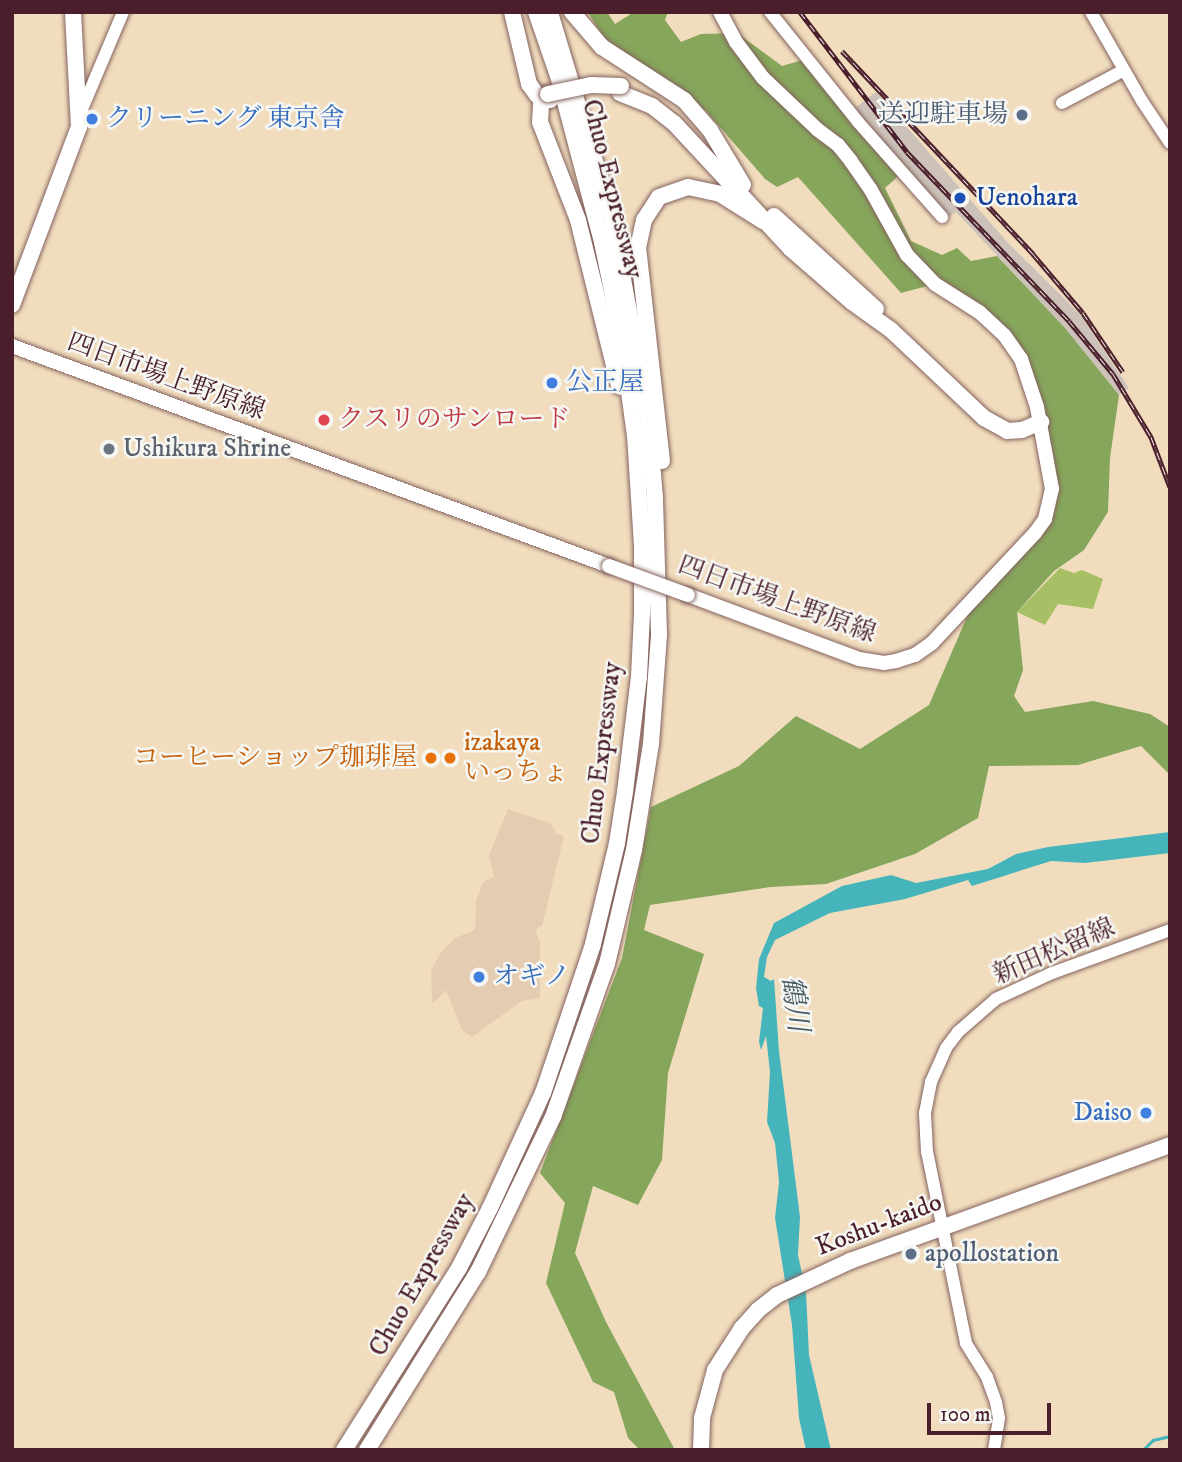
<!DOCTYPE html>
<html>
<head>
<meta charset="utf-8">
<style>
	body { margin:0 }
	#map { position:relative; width:1182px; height:1462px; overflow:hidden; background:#f1ddbe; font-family:"IM FELL DW Pica","Noto Serif JP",serif }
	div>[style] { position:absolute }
	.built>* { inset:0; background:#e3ccb2 }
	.industrial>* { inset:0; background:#ccc2b9 }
	.green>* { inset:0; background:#a7c066 }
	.forest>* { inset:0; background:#85a65b }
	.water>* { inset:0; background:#45b5bb }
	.stream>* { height:2.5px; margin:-1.25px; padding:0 1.25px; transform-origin:1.25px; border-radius:1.25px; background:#45b5bb }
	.roads { filter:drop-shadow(0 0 2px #84625e) drop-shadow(0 0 2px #84625e) }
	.secondary>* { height:12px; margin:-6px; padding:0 6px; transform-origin:6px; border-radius:6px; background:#fff }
	.primary>* { height:14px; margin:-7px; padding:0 7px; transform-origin:7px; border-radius:7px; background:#fff }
	.highway>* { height:16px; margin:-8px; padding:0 8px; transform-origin:8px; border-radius:8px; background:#fff }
	.rail>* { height:5px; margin-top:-2.5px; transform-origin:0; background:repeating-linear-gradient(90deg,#f6f6f2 0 8px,#4a1f2b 0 16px); box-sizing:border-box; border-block:2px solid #4a1f2b }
	.bridges { filter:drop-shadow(0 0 2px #84625e) drop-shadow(0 0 2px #84625e) }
	.primary-bridge>* { height:14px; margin:-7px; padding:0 7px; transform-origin:7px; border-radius:7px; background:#fff }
	.highway-bridge>* { height:16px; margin:-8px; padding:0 8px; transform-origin:8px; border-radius:8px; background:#fff }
	.dots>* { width:19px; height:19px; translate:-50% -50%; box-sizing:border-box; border:4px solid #f6f6f2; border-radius:50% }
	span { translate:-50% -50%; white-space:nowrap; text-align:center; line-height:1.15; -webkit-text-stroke:5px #f6f6f2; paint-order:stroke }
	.service-label { font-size:26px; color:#4e5e75 }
	.right { translate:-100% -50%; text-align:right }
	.left { translate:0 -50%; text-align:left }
	.shop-label { font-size:26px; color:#366cbe }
	.street-label { font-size:26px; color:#4a1f2b }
	.transit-label { font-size:26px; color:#164399 }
	.health-label { font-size:26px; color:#be3a42 }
	.worship-label { font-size:26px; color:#5b616d }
	.food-label { font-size:26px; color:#c56008 }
	.water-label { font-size:28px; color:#485b65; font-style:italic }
	.frame { position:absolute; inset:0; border:14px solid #4a1f2b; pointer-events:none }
	.scale { position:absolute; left:927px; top:1403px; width:124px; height:32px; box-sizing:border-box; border:4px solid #4a1f2b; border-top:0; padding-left:9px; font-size:21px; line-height:24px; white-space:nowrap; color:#4a1f2b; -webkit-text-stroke:5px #f6f6f2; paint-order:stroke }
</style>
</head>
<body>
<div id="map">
	<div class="built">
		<div style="clip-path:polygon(508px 809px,550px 823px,557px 834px,564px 836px,542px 926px,537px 928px,536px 933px,540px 941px,540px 998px,522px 1001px,472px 1037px,462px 1030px,446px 990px,432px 1004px,431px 970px,440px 954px,455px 938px,475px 930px,476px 901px,483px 882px,494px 877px,489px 855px)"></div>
	</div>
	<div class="industrial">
		<div style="clip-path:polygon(876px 92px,1009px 244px,1079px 313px,1129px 388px,1119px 395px,1065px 328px,956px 212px,948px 217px,937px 206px,855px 108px)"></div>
	</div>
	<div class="green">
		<div style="clip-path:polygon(1060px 568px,1074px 573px,1082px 570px,1103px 579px,1093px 609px,1058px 604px,1045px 625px,1017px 612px)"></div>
	</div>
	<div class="forest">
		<div style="clip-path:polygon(588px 12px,607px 12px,615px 24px,634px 12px,668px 12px,665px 20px,681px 42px,701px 34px,737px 33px,782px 66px,806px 59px,903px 172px,885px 188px,911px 241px,942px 255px,957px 248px,971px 261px,997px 256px,1065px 328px,1119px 395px,1110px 458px,1108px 512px,1084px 550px,1054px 571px,1017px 612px,1023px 670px,1014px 696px,1025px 712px,1093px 701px,1150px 714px,1170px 727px,1170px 775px,1141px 746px,1078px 765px,989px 766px,978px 818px,915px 854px,826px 884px,770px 887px,650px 905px,644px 930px,704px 954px,668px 1073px,662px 1160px,638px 1205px,593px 1186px,575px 1253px,606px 1322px,675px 1450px,640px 1450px,628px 1438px,614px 1392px,593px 1382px,546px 1283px,565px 1203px,540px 1173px,622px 958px,651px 807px,739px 766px,796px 716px,860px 749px,929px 705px,976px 596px,1048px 509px,1041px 422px,1004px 335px,935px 284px,901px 293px,798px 177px,777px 187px,765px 179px,706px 111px,605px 40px)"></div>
	</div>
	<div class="water">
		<div style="clip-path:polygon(1170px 832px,1170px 853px,1085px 863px,1051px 861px,972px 886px,968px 880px,905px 899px,830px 913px,775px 940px,767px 957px,764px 977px,771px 981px,774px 979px,779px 1051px,800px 1217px,798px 1255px,806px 1292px,809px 1355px,831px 1450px,806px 1450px,799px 1418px,792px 1325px,775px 1218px,779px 1182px,775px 1143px,767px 1122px,770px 1072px,766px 1036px,761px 1050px,759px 1042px,763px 1008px,759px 1006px,756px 988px,759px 959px,774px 923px,842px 886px,891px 875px,916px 883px,988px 869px,1016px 854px,1048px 847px)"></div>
	</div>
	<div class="stream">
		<div style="left:1143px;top:1450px;width:14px;rotate:-45deg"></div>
		<div style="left:1153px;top:1440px;width:17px;rotate:-13deg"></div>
	</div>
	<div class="roads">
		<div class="secondary">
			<div style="left:770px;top:12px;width:141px;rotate:51.3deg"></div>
			<div style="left:858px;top:122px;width:127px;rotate:48.5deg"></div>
			<div style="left:1091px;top:12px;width:103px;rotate:60.2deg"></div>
			<div style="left:1142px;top:101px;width:50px;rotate:56.3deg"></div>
			<div style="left:1062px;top:103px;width:70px;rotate:-28deg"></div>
			<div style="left:80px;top:114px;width:111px;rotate:-67.1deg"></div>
			<div style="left:994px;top:1450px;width:32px;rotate:-81deg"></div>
			<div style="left:999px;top:1418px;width:16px;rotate:-101deg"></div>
			<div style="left:996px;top:1402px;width:27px;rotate:-110deg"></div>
			<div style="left:987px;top:1377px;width:40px;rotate:-122deg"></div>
			<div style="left:966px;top:1343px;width:195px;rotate:-101.5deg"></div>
			<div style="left:927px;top:1152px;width:39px;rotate:-93deg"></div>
			<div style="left:925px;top:1113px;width:32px;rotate:-79deg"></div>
			<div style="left:931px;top:1082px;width:37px;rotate:-66deg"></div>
			<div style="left:946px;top:1048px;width:20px;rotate:-53deg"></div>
			<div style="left:958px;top:1032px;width:50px;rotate:-41deg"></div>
			<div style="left:996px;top:999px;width:62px;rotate:-24.9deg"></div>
			<div style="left:1052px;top:973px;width:126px;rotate:-20deg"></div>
		</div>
		<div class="primary">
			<div style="left:12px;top:346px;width:636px;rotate:20.23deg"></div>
			<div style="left:688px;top:595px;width:183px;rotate:20.5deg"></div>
			<div style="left:859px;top:659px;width:25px;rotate:9deg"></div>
			<div style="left:884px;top:663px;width:12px;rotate:-9deg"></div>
			<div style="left:896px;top:661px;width:20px;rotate:-18deg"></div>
			<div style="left:915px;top:655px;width:21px;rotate:-35deg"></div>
			<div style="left:932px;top:643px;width:151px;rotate:-46.9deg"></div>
			<div style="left:1035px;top:533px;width:17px;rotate:-54deg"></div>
			<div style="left:1045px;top:519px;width:31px;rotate:-77deg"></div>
			<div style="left:1052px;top:489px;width:83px;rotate:-100.4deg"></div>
			<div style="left:1037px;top:407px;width:51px;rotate:-108.4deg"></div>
			<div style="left:1021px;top:359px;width:29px;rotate:-125deg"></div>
			<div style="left:1004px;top:335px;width:34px;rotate:-137deg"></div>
			<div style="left:979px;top:312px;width:52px;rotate:-147.5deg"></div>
			<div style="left:935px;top:284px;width:40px;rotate:-134deg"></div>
			<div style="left:907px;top:255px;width:74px;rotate:-119deg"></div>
			<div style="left:871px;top:190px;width:35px;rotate:-125deg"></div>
			<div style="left:851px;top:161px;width:21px;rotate:-129deg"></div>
			<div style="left:838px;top:145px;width:26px;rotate:-143deg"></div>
			<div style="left:817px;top:129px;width:74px;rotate:-136.6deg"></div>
			<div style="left:763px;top:78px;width:45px;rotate:-126.9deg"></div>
			<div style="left:736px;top:42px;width:34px;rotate:-118deg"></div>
		</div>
		<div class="highway">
			<div style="left:512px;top:12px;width:74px;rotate:76.7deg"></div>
			<div style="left:529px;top:84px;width:14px;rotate:54deg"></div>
			<div style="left:537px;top:95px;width:14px;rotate:21deg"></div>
			<div style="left:572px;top:12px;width:46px;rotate:49.4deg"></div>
			<div style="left:602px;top:47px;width:98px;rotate:32.9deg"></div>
			<div style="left:684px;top:100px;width:40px;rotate:49deg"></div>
			<div style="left:710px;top:130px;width:64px;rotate:59deg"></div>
			<div style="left:620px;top:93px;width:35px;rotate:22deg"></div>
			<div style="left:652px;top:106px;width:28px;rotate:38deg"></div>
			<div style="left:674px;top:123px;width:172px;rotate:47.1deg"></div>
			<div style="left:791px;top:249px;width:81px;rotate:41deg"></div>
			<div style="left:852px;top:302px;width:48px;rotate:35.7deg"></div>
			<div style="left:891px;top:330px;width:128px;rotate:43.4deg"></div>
			<div style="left:984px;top:418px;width:26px;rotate:29deg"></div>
			<div style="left:1007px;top:431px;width:15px;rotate:-4deg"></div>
			<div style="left:1022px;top:430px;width:21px;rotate:-23deg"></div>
			<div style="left:548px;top:94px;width:12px;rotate:125deg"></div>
			<div style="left:541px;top:104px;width:18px;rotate:93deg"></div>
			<div style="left:540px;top:122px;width:105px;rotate:68.8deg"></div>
			<div style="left:578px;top:220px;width:171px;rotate:76.1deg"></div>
			<div style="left:774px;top:216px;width:138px;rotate:42.4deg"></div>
			<div style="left:12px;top:305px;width:190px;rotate:-69.4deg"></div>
			<div style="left:79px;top:127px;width:115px;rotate:-93deg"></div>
			<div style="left:662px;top:461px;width:214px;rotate:-96.4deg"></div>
			<div style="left:638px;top:248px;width:29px;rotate:-78deg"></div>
			<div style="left:644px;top:220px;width:27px;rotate:-57deg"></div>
			<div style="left:659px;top:197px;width:31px;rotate:-19deg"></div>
			<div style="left:688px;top:187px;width:33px;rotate:12deg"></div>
			<div style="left:720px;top:194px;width:51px;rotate:32.1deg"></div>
			<div style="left:344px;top:1450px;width:215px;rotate:-57.7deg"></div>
			<div style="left:459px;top:1268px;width:68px;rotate:-62.7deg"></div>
			<div style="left:490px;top:1208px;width:127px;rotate:-65.3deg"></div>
			<div style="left:543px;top:1093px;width:157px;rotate:-71.4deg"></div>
			<div style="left:593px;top:944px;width:104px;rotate:-76.6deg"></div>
			<div style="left:617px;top:843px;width:52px;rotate:-81.1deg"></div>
			<div style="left:625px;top:792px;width:116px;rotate:-83.1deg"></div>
			<div style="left:639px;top:677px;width:64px;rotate:-87.3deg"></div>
			<div style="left:642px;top:613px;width:67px;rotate:-90deg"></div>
			<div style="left:642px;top:546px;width:110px;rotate:-93.6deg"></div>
			<div style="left:635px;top:436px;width:103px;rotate:-97.8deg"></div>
			<div style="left:621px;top:334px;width:94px;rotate:-101.7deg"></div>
			<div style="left:602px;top:242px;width:172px;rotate:-104.8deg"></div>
			<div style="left:558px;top:76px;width:68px;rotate:-109deg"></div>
			<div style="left:367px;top:1450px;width:210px;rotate:-58.1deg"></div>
			<div style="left:478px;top:1272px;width:172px;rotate:-64.2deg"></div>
			<div style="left:553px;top:1117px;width:162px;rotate:-70.6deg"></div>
			<div style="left:607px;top:964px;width:117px;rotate:-76.7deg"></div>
			<div style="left:634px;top:850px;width:107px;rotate:-80.9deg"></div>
			<div style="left:651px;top:744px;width:109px;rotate:-85.8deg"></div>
			<div style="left:659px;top:635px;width:137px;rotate:-91.7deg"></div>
			<div style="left:655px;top:498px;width:83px;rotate:-94.8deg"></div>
			<div style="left:648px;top:415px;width:200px;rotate:-100.4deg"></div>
			<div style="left:612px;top:218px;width:215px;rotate:-106.8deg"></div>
			<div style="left:701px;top:1450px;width:32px;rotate:-88deg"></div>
			<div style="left:702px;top:1418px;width:50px;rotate:-74.8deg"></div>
			<div style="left:715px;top:1370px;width:50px;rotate:-57.3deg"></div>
			<div style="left:742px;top:1328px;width:24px;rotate:-48deg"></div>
			<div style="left:758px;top:1310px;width:24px;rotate:-38deg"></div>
			<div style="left:777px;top:1295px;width:81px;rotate:-25deg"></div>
			<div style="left:850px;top:1261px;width:340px;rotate:-19.9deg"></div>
		</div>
	</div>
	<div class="rail">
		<div style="left:800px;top:12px;width:176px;rotate:52.6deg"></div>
		<div style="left:907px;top:152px;width:234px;rotate:46.2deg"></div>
		<div style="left:1069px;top:321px;width:69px;rotate:50.3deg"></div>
		<div style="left:1113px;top:374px;width:74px;rotate:58.9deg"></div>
		<div style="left:1151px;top:437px;width:53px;rotate:69.2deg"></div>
		<div style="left:842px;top:51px;width:279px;rotate:46.7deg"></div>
		<div style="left:1033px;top:254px;width:77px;rotate:49.7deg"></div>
		<div style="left:1083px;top:313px;width:71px;rotate:55.9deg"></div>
	</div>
	<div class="bridges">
		<div class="primary-bridge">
			<div style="left:609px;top:566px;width:84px;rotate:20.2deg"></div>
		</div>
		<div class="highway-bridge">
			<div style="left:548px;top:94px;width:44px;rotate:-11.8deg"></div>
			<div style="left:591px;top:85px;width:30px;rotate:2deg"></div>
		</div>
	</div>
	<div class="dots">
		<div style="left:1022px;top:115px;background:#5c6f8a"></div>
		<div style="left:92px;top:119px;background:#3f7fe0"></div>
		<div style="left:960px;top:198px;background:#1a4fb4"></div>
		<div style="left:552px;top:383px;background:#3f7fe0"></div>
		<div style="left:324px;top:420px;background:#e0444e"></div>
		<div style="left:109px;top:449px;background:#6b7280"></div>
		<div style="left:431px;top:758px;background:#e8710a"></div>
		<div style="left:450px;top:758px;background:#e8710a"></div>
		<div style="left:479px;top:977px;background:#3f7fe0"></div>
		<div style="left:1146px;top:1113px;background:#3f7fe0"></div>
		<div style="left:911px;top:1254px;background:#5c6f8a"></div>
	</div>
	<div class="service-label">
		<span class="right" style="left:1008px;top:115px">送迎駐車場</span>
		<span class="left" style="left:925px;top:1254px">apollostation</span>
	</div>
	<div class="shop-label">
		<span class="left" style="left:106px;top:119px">クリーニング 東京舎</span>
		<span class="left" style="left:566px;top:383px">公正屋</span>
		<span class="left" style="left:493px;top:977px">オギノ</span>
		<span class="right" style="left:1132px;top:1113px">Daiso</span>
	</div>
	<div class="street-label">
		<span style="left:612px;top:189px;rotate:76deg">Chuo Expressway</span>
		<span style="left:166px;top:377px;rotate:20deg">四日市場上野原線</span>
		<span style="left:777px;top:600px;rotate:20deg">四日市場上野原線</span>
		<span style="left:602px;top:753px;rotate:-83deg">Chuo Expressway</span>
		<span style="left:1054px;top:952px;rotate:-23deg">新田松留線</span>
		<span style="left:879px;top:1225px;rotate:-21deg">Koshu-kaido</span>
		<span style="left:422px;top:1275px;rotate:-60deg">Chuo Expressway</span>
	</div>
	<div class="transit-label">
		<span class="left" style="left:976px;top:198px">Uenohara</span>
	</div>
	<div class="health-label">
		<span class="left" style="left:338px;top:420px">クスリのサンロード</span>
	</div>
	<div class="worship-label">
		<span class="left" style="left:123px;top:449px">Ushikura Shrine</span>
	</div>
	<div class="food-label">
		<span class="left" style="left:464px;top:758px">izakaya<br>いっちょ</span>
		<span class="right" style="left:417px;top:758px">コーヒーショップ珈琲屋</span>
	</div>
	<div class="water-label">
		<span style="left:794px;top:1004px;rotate:82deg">鶴川</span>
	</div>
	<div class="frame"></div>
	<div class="scale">100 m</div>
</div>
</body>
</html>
